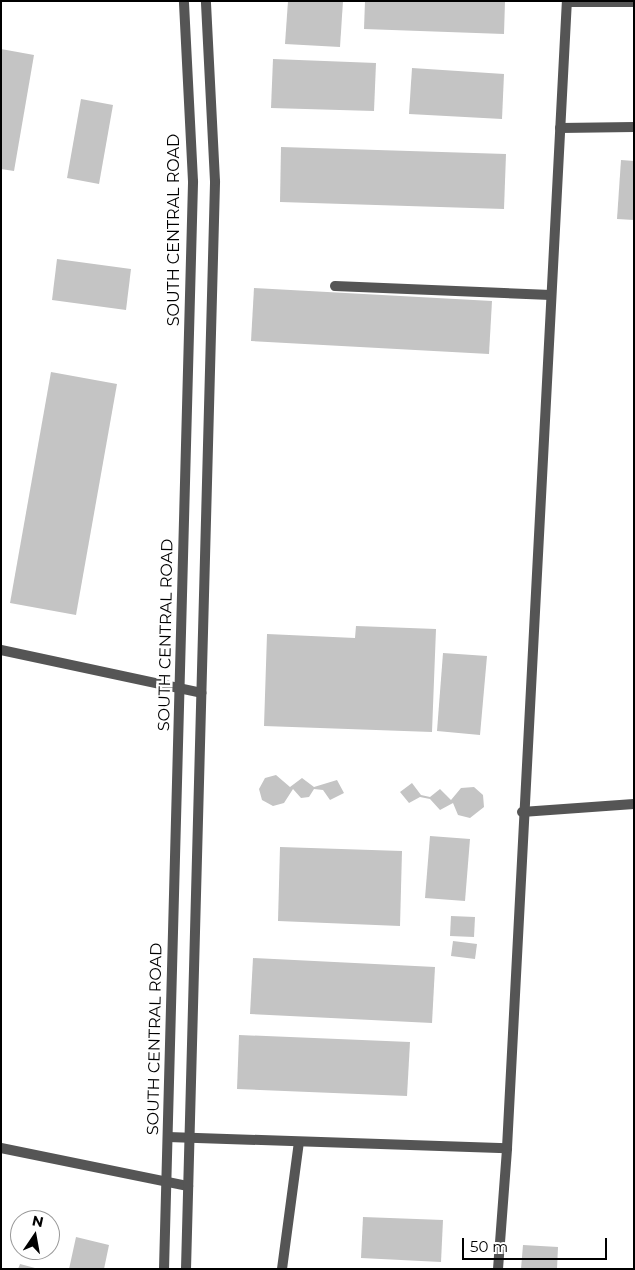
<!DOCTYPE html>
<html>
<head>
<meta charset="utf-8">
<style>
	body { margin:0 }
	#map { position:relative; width:635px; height:1270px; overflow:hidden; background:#fff; font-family:Montserrat,sans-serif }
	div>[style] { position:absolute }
	.building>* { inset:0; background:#c4c4c4 }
	.service>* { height:10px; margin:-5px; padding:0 5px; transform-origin:5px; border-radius:5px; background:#555 }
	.tertiary>* { height:10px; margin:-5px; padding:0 5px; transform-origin:5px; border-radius:5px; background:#555 }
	span { translate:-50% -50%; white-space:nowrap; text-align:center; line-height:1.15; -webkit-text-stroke:5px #fff; paint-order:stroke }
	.street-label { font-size:16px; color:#000 }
	.frame { position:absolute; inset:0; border:2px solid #000; pointer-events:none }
	.north { position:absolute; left:10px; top:1210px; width:50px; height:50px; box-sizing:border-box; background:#fff; border:1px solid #999; border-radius:50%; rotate:12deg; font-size:14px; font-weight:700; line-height:20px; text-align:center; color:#000 }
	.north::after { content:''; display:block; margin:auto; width:18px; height:22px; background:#000; clip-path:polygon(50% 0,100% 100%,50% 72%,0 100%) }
	.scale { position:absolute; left:462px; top:1238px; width:145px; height:22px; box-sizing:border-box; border:2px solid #000; border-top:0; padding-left:6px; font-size:15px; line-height:18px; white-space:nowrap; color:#000; -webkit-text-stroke:4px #fff; paint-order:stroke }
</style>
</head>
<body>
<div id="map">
	<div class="building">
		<div style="clip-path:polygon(288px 1px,343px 1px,340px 47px,285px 44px)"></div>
		<div style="clip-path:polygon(365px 1px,505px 1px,504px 34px,364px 29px)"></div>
		<div style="clip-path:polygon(1px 49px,34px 55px,14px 171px,1px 169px)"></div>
		<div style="clip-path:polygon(273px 59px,376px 63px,374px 111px,271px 108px)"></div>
		<div style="clip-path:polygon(412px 68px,504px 74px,502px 119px,409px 114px)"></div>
		<div style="clip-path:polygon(81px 99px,113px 105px,99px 184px,67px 178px)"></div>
		<div style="clip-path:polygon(281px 147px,506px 154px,504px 209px,280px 202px)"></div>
		<div style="clip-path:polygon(621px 160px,634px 161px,634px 220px,617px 219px)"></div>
		<div style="clip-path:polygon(57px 259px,131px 269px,126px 310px,52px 300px)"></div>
		<div style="clip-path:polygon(254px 288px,492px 301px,489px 354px,251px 341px)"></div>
		<div style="clip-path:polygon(51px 372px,117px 384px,76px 615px,10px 603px)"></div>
		<div style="clip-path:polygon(356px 626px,436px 629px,432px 732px,264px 726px,267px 634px,355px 638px)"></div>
		<div style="clip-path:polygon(443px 653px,487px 656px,480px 735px,437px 731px)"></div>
		<div style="clip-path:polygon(276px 775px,290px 787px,302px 778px,314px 787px,337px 780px,344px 793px,330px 800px,323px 790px,314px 789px,309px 797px,301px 798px,293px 789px,284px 803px,273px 806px,262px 800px,259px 789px,265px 778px)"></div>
		<div style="clip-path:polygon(412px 783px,421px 795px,430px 797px,440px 789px,451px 800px,461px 788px,474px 787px,483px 795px,484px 807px,470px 818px,458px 815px,453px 803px,440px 810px,430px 799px,420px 797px,409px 803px,400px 792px)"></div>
		<div style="clip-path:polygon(430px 836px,470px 839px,465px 901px,425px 898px)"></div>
		<div style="clip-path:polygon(280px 847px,402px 851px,400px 926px,278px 921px)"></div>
		<div style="clip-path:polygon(451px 916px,475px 917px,474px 937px,450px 936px)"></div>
		<div style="clip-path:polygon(453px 941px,477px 944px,475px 959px,451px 956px)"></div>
		<div style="clip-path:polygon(253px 958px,435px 967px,432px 1023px,250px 1014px)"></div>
		<div style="clip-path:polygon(239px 1035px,410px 1042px,407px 1096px,237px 1089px)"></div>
		<div style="clip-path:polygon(363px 1217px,443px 1220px,441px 1262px,361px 1258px)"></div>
		<div style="clip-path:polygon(76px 1237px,109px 1245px,104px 1269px,69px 1269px)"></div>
		<div style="clip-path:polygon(523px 1245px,558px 1247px,557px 1269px,521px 1269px)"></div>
		<div style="clip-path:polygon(20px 1264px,35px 1268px,35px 1269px,18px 1269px)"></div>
	</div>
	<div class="service">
		<div style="left:567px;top:2px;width:67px"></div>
		<div style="left:560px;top:128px;width:74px;rotate:-0.8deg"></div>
		<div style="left:335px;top:286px;width:216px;rotate:2.4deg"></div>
		<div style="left:1px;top:650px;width:205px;rotate:12.1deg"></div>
		<div style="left:522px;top:812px;width:112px;rotate:-4.1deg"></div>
		<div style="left:1px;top:1148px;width:191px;rotate:11.5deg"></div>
		<div style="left:282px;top:1269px;width:128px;rotate:-82.4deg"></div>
		<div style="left:498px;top:1269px;width:121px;rotate:-85.7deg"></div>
	</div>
	<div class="tertiary">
		<div style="left:168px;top:1137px;width:339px;rotate:1.9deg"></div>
		<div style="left:507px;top:1148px;width:1149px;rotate:-87.01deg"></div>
		<div style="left:164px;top:1269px;width:1088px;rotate:-88.47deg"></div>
		<div style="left:193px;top:181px;width:180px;rotate:-92.9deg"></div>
		<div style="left:186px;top:1269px;width:1088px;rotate:-88.47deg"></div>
		<div style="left:215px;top:181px;width:180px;rotate:-92.9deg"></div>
	</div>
	<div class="street-label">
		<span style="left:174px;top:230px;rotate:-90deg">SOUTH CENTRAL ROAD</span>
		<span style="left:166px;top:635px;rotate:-89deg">SOUTH CENTRAL ROAD</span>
		<span style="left:155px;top:1039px;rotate:-89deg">SOUTH CENTRAL ROAD</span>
	</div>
	<div class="frame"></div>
	<div class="north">N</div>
	<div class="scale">50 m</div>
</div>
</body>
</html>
